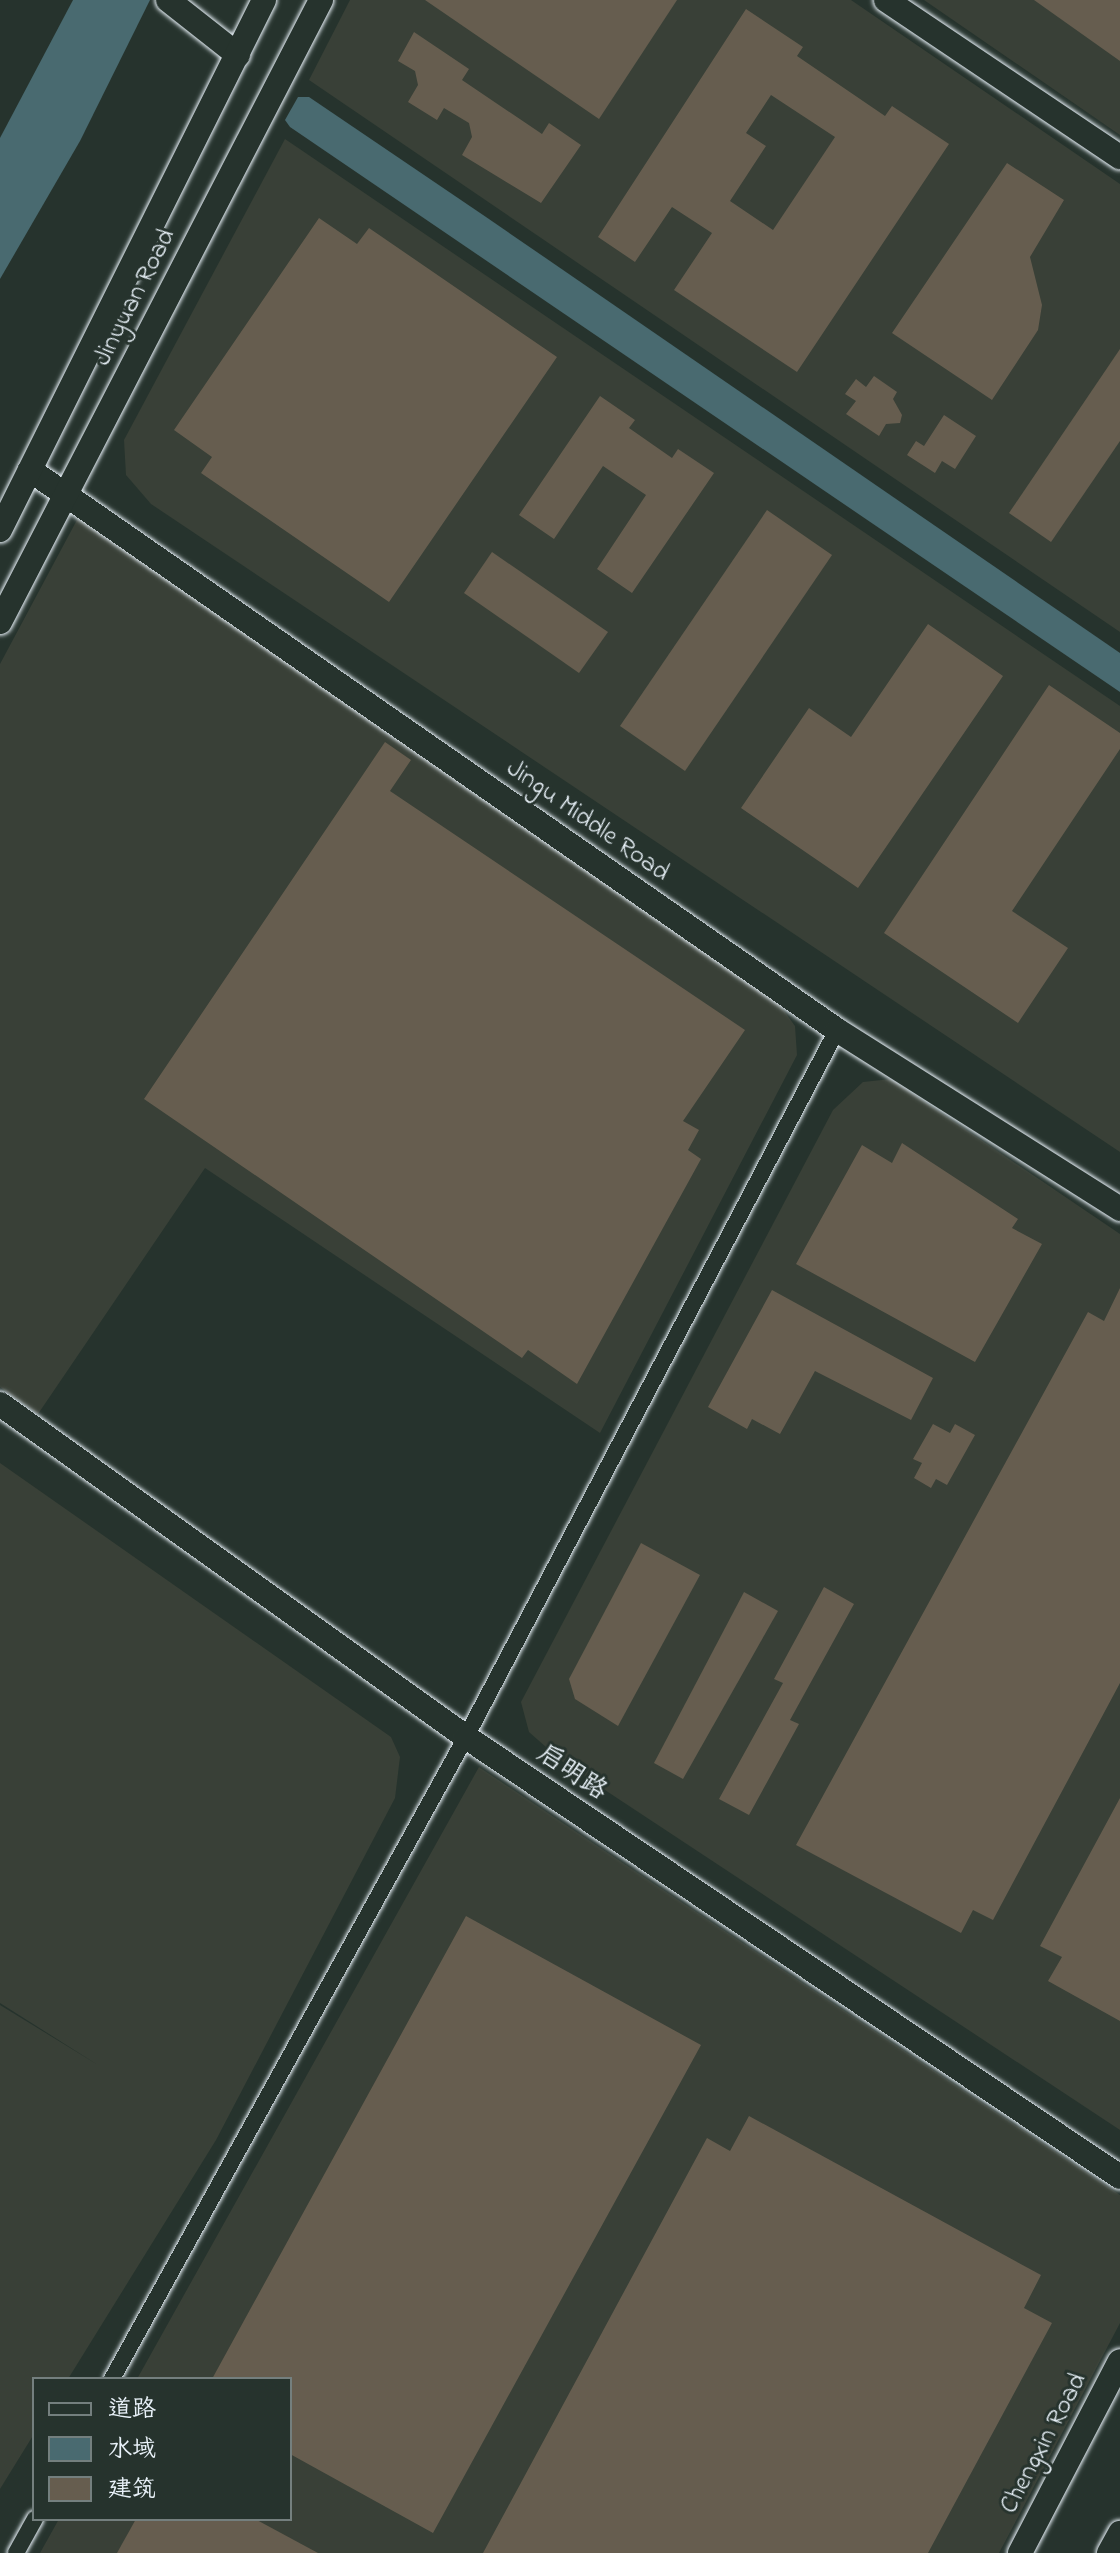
<!DOCTYPE html>
<html>
<head>
<meta charset="utf-8">
<style>
	body { margin:0 }
	#map { position:relative; width:1120px; height:2553px; overflow:hidden; background:#26332d; font-family:"Indie Flower","LXGW WenKai TC",sans-serif }
	div>[style] { position:absolute }
	.built>* { inset:0; background:#394037 }
	.water>* { inset:0; background:#496a70 }
	.building>* { inset:0; background:#665d4f }
	.roads { filter:drop-shadow(0 0 2px #e8f1f8) drop-shadow(0 0 2px #e8f1f8) }
	.street>* { height:16px; margin:-8px; padding:0 8px; transform-origin:8px; border-radius:8px; background:#26332d }
	.secondary>* { height:24px; margin:-12px; padding:0 12px; transform-origin:12px; border-radius:12px; background:#26332d }
	span { translate:-50% -50%; white-space:nowrap; text-align:center; line-height:1.15; -webkit-text-stroke:6px #26332d; paint-order:stroke }
	.street-label { font-size:26px; color:#e8f1f8 }
	.legend { position:absolute; left:32px; top:2377px; width:260px; height:144px; box-sizing:border-box; background:#26332d; border:2px solid #747f7e; margin:0; padding:10px 14px; list-style:none; font-size:24px; color:#e8f1f8 }
	.legend li { display:flex; align-items:center; gap:16px; height:40px }
	.legend b { width:40px; border:2px solid #747f7e }
</style>
</head>
<body>
<div id="map">
	<div class="built">
		<div style="clip-path:polygon(350px 0,851px 0,1120px 184px,1120px 632px,309px 80px)"></div>
		<div style="clip-path:polygon(924px 0,1120px 0,1120px 135px)"></div>
		<div style="clip-path:polygon(285px 139px,1120px 706px,1120px 1152px,151px 504px,126px 475px,124px 440px)"></div>
		<div style="clip-path:polygon(78px 518px,776px 1000px,795px 1026px,797px 1055px,600px 1433px,205px 1168px,38px 1414px,0 1387px,0 664px)"></div>
		<div style="clip-path:polygon(891px 1079px,1120px 1234px,1120px 2130px,564px 1763px,529px 1732px,521px 1702px,833px 1110px,863px 1082px)"></div>
		<div style="clip-path:polygon(0 1463px,391px 1737px,400px 1757px,395px 1798px,216px 2140px,68px 2379px,34px 2379px,34px 2434px,0 2489px,0 2005px,98px 2065px,0 2003px)"></div>
		<div style="clip-path:polygon(479px 1767px,1120px 2195px,1120px 2323px,999px 2553px,40px 2553px,59px 2519px,290px 2519px,290px 2379px,137px 2379px)"></div>
	</div>
	<div class="water">
		<div style="clip-path:polygon(73px 0,150px 0,80px 141px,0 279px,0 138px)"></div>
		<div style="clip-path:polygon(298px 97px,309px 97px,486px 217px,1120px 653px,1120px 692px,290px 127px,285px 120px)"></div>
	</div>
	<div class="building">
		<div style="clip-path:polygon(425px 0,677px 0,599px 119px)"></div>
		<div style="clip-path:polygon(1034px 0,1120px 0,1120px 61px)"></div>
		<div style="clip-path:polygon(evenodd,746px 9px,803px 47px,797px 56px,885px 116px,892px 106px,949px 144px,797px 372px,674px 290px,712px 233px,672px 207px,635px 262px,598px 237px,746px 9px,771px 95px,835px 137px,773px 230px,730px 201px,766px 146px,746px 133px,771px 95px)"></div>
		<div style="clip-path:polygon(414px 32px,469px 69px,462px 80px,542px 134px,549px 123px,581px 145px,541px 203px,462px 155px,472px 137px,469px 123px,444px 108px,437px 120px,408px 102px,418px 85px,415px 71px,398px 61px)"></div>
		<div style="clip-path:polygon(1007px 163px,1064px 200px,1030px 257px,1042px 305px,1038px 330px,992px 400px,892px 333px)"></div>
		<div style="clip-path:polygon(319px 218px,357px 244px,369px 228px,557px 357px,389px 602px,201px 473px,212px 457px,174px 430px)"></div>
		<div style="clip-path:polygon(1120px 349px,1120px 441px,1051px 542px,1009px 513px)"></div>
		<div style="clip-path:polygon(874px 376px,897px 392px,893px 399px,902px 415px,900px 423px,886px 424px,879px 436px,846px 414px,856px 401px,845px 394px,856px 379px,866px 387px)"></div>
		<div style="clip-path:polygon(600px 396px,635px 420px,629px 428px,672px 458px,678px 449px,714px 473px,632px 593px,597px 569px,646px 495px,603px 466px,554px 539px,519px 515px)"></div>
		<div style="clip-path:polygon(944px 415px,976px 436px,955px 469px,942px 461px,935px 473px,907px 455px,916px 441px,924px 446px)"></div>
		<div style="clip-path:polygon(767px 510px,832px 555px,685px 771px,620px 726px)"></div>
		<div style="clip-path:polygon(492px 552px,608px 632px,579px 673px,464px 593px)"></div>
		<div style="clip-path:polygon(928px 624px,1003px 676px,858px 888px,741px 808px,809px 708px,851px 737px)"></div>
		<div style="clip-path:polygon(1049px 685px,1120px 733px,1120px 749px,1012px 911px,1068px 948px,1018px 1023px,884px 933px)"></div>
		<div style="clip-path:polygon(385px 742px,411px 760px,390px 791px,745px 1030px,683px 1121px,699px 1130px,688px 1150px,701px 1159px,577px 1384px,528px 1350px,522px 1358px,144px 1099px)"></div>
		<div style="clip-path:polygon(902px 1143px,1018px 1219px,1012px 1228px,1042px 1244px,975px 1362px,796px 1264px,862px 1145px,892px 1163px)"></div>
		<div style="clip-path:polygon(1120px 1288px,1120px 1683px,993px 1920px,973px 1910px,961px 1933px,796px 1845px,1088px 1312px,1104px 1321px)"></div>
		<div style="clip-path:polygon(772px 1290px,933px 1378px,911px 1420px,815px 1371px,780px 1434px,752px 1419px,747px 1429px,708px 1407px)"></div>
		<div style="clip-path:polygon(933px 1424px,950px 1433px,955px 1424px,975px 1435px,947px 1485px,936px 1479px,931px 1488px,914px 1478px,922px 1463px,913px 1459px)"></div>
		<div style="clip-path:polygon(641px 1543px,700px 1575px,618px 1726px,575px 1699px,569px 1679px)"></div>
		<div style="clip-path:polygon(824px 1587px,854px 1604px,790px 1720px,799px 1724px,749px 1815px,719px 1799px,783px 1683px,774px 1679px)"></div>
		<div style="clip-path:polygon(744px 1592px,778px 1611px,683px 1779px,654px 1763px)"></div>
		<div style="clip-path:polygon(1120px 1798px,1120px 2021px,1048px 1981px,1062px 1957px,1040px 1946px)"></div>
		<div style="clip-path:polygon(466px 1916px,701px 2045px,433px 2533px,290px 2454px,290px 2379px,212px 2379px)"></div>
		<div style="clip-path:polygon(749px 2116px,1041px 2275px,1024px 2308px,1052px 2323px,928px 2553px,483px 2553px,707px 2138px,730px 2151px)"></div>
		<div style="clip-path:polygon(136px 2519px,255px 2519px,318px 2553px,117px 2553px)"></div>
	</div>
	<div class="roads">
		<div class="street">
			<div style="left:112px;top:2379px;width:733px;rotate:-61.13deg"></div>
			<div style="left:466px;top:1737px;width:798px;rotate:-62.31deg"></div>
			<div style="left:16px;top:2553px;width:39px;rotate:-61deg"></div>
		</div>
		<div class="secondary">
			<div style="left:168px;top:0;width:89px;rotate:38.2deg"></div>
			<div style="left:886px;top:0;width:282px;rotate:33.9deg"></div>
			<div style="left:30px;top:470px;width:982px;rotate:34.76deg"></div>
			<div style="left:837px;top:1030px;width:335px;rotate:32.3deg"></div>
			<div style="left:0;top:530px;width:592px;rotate:-63.52deg"></div>
			<div style="left:0;top:622px;width:700px;rotate:-62.7deg"></div>
			<div style="left:0;top:1404px;width:573px;rotate:35.55deg"></div>
			<div style="left:466px;top:1737px;width:788px;rotate:33.93deg"></div>
			<div style="left:1020px;top:2553px;width:216px;rotate:-62.5deg"></div>
			<div style="left:1109px;top:2553px;width:23px;rotate:-61deg"></div>
		</div>
	</div>
	<div class="street-label">
		<span style="left:136px;top:298px;rotate:-63deg">Jinyuan Road</span>
		<span style="left:587px;top:822px;rotate:35deg">Jingu Middle Road</span>
		<span style="left:571px;top:1774px;rotate:34deg">启明路</span>
		<span style="left:1045px;top:2444px;rotate:-62deg">Chengxin Road</span>
	</div>
	<ul class="legend">
	<li><b style="height:10px;background:#26332d"></b>道路</li>
	<li><b style="height:22px;background:#496a70"></b>水域</li>
	<li><b style="height:22px;background:#665d4f"></b>建筑</li>
	</ul>
</div>
</body>
</html>
